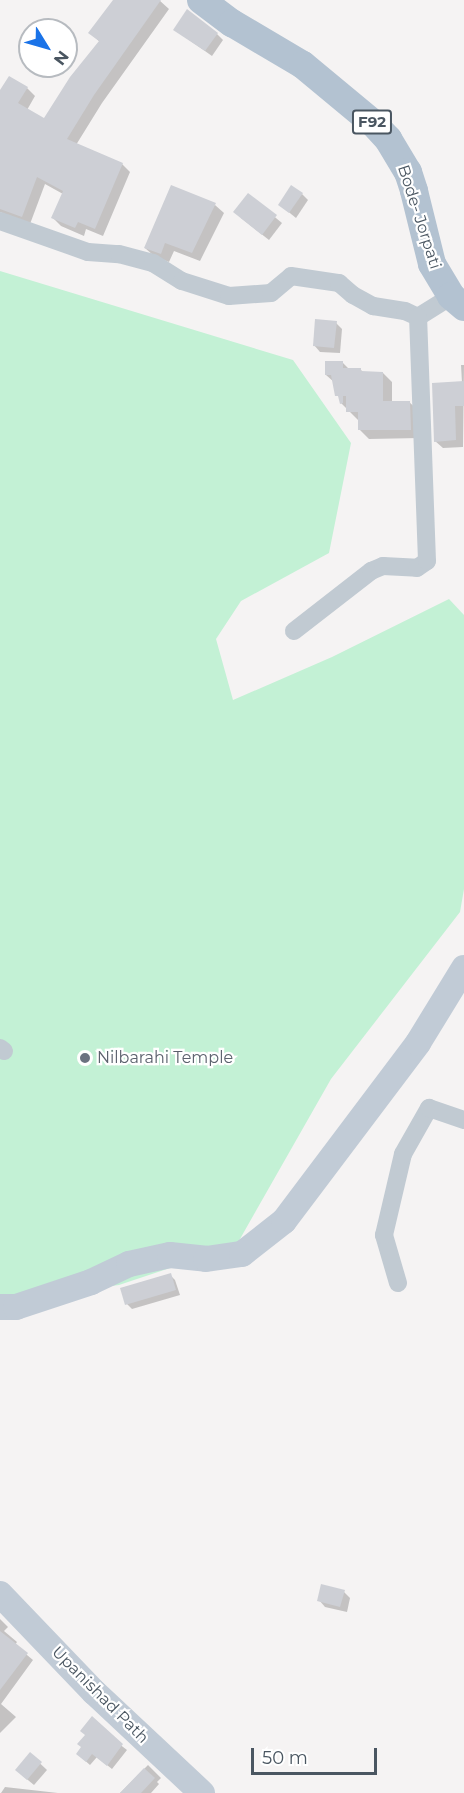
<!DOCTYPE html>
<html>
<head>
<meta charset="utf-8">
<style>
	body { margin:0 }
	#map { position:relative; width:464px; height:1793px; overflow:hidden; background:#f5f3f3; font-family:Montserrat,sans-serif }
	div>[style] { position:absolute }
	.green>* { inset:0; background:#c3f1d5 }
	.shadow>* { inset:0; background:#0003 }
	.building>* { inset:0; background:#cdcfd5 }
	.street>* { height:18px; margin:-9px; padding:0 9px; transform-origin:9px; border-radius:9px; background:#c1cad2 }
	.secondary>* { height:26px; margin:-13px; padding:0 13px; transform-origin:13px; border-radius:13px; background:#c1cbd6 }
	.primary>* { height:28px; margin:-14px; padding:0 14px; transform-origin:14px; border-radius:14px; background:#b3c2d1 }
	.dots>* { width:16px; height:16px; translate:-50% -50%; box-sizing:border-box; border:3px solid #fff; border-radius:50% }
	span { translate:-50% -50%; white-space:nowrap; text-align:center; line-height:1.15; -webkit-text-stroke:4.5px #fff; paint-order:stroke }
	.shield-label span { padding:2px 4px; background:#fff; border:2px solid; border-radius:4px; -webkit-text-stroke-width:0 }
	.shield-label { font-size:15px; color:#4a5661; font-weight:700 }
	.street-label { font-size:16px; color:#4a5661 }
	.worship-label { font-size:16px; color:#5b616d }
	.left { translate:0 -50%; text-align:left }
	.north { position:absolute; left:18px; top:18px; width:60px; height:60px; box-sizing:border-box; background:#fff; border:2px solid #b7bbc0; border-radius:50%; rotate:127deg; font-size:16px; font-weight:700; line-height:24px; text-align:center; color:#4a5661 }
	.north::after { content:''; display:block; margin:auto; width:21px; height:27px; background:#1a73e8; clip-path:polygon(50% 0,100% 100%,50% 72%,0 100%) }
	.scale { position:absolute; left:251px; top:1748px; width:126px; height:27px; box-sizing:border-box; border:3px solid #4a5661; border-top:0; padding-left:8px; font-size:18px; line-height:21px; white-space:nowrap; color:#4a5661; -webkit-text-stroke:4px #fff; paint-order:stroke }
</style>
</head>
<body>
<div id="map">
	<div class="green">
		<div style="clip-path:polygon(0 271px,293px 360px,351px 443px,329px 553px,241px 601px,216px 639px,233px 700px,332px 657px,449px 599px,464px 615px,464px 889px,460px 912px,331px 1079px,236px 1246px,119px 1285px,0 1301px)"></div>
	</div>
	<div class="shadow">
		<div style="clip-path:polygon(115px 0,159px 0,169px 9px,102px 103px,76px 145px,122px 164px,130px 172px,103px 236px,86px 229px,84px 236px,61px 226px,53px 218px,63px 194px,45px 184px,30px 224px,0 212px,0 92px,27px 88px,35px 96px,27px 110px,44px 121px,100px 42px,90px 33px)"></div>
		<div style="clip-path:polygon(175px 30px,217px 34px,223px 40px,212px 56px)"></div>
		<div style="clip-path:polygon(302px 194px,308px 200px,296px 218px,280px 205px)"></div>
		<div style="clip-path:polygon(248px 195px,282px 223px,269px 240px,241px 218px)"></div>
		<div style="clip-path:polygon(215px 205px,224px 213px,200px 261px,174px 251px,169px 262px,154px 256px,145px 248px)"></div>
		<div style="clip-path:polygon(336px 323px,342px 329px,340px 353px,320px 352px,314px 345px)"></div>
		<div style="clip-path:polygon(343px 363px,349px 369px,360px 369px,364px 373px,383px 373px,392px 382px,392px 402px,409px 402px,419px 411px,420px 438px,369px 439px,359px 429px,359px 421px,341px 403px,334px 382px,326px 375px)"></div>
		<div style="clip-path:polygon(461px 365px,464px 365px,463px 447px,443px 448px,435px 441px,462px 383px)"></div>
		<div style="clip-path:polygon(170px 1275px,175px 1280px,180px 1295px,132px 1309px,127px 1304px)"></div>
		<div style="clip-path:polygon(344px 1592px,350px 1598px,347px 1612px,325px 1607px,319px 1600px)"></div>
		<div style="clip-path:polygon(0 1619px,8px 1627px,4px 1631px,17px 1642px,15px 1645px,33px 1660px,1px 1704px,16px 1717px,0 1733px)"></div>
		<div style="clip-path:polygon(87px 1735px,110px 1737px,127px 1750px,112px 1769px,97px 1757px,90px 1765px,82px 1758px)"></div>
		<div style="clip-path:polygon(30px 1754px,47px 1770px,34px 1785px,23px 1776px)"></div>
		<div style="clip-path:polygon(148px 1765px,161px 1778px,157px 1782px,159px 1784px,151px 1793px,120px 1793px)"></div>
		<div style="clip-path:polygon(5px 1787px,58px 1793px,59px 1793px,1px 1793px)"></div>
	</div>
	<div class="building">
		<div style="clip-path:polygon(113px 0,161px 0,94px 95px,67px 139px,123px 163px,95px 229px,78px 222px,75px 228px,51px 218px,63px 191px,37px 177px,22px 217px,0 209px,0 90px,9px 76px,28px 87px,18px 103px,44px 118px,70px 77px,99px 41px,88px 33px)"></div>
		<div style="clip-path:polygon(187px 9px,218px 33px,205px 51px,173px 30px)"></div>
		<div style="clip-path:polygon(171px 185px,216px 203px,192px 253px,165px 243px,161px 254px,144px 248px)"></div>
		<div style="clip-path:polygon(291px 185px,303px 193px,289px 213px,278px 205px)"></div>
		<div style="clip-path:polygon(248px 193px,277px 215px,262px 235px,233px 212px)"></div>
		<div style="clip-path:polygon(315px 319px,337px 321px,334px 348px,313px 346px)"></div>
		<div style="clip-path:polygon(325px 361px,343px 361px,343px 368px,361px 368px,361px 371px,383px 372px,383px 401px,410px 401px,411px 430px,358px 430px,358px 412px,346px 412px,346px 396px,343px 396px,343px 403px,340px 404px,338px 396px,335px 396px,331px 375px,325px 375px)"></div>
		<div style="clip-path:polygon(464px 381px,464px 406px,455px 406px,456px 440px,434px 442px,432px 383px)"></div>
		<div style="clip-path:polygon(171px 1273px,176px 1290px,125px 1305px,120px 1288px)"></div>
		<div style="clip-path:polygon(321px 1584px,345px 1590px,340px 1607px,317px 1601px)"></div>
		<div style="clip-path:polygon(0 1631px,28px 1653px,0 1690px)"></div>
		<div style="clip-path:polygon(92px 1716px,123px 1744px,107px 1766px,92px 1754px,86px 1762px,76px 1754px,81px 1747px,77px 1744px,85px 1735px,80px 1731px)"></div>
		<div style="clip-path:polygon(30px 1752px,42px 1762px,27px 1780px,15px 1770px)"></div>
		<div style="clip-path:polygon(144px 1768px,155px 1778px,141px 1793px,120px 1793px)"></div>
	</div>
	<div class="street">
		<div style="left:0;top:221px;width:93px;rotate:19.4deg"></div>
		<div style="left:88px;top:252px;width:31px;rotate:4deg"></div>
		<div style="left:119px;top:254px;width:35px;rotate:15deg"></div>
		<div style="left:153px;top:263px;width:34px;rotate:32deg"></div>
		<div style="left:182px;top:281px;width:49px;rotate:17.7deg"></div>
		<div style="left:229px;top:296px;width:42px;rotate:-4.1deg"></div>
		<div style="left:271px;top:293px;width:26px;rotate:-40deg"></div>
		<div style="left:291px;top:276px;width:49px;rotate:8.3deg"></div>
		<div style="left:339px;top:283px;width:18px;rotate:41deg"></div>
		<div style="left:353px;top:295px;width:23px;rotate:29deg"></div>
		<div style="left:373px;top:306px;width:32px;rotate:9deg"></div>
		<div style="left:405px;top:311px;width:14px;rotate:25deg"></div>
		<div style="left:418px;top:317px;width:39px;rotate:-32deg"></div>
		<div style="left:294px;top:631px;width:98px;rotate:-37.9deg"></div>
		<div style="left:371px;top:571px;width:13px;rotate:-23deg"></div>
		<div style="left:383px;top:566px;width:34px;rotate:3deg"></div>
		<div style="left:417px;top:568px;width:12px;rotate:-35deg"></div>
		<div style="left:427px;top:561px;width:244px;rotate:-92.1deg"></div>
		<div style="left:0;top:1048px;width:5px;rotate:37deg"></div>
		<div style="left:398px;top:1283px;width:50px;rotate:-106.3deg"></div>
		<div style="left:384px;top:1235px;width:83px;rotate:-76.8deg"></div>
		<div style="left:403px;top:1154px;width:53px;rotate:-60.5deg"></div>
		<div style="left:429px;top:1108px;width:37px;rotate:19deg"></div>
	</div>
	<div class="secondary">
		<div style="left:0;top:1307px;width:16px"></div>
		<div style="left:16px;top:1307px;width:79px;rotate:-18.4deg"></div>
		<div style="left:91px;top:1282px;width:42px;rotate:-25.3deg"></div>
		<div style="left:129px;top:1264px;width:42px;rotate:-12.4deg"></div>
		<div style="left:170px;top:1255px;width:36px;rotate:6deg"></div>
		<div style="left:206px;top:1259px;width:36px;rotate:-8deg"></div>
		<div style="left:242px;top:1254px;width:53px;rotate:-38.2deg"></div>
		<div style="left:284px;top:1221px;width:223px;rotate:-53deg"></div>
		<div style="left:418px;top:1043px;width:88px;rotate:-58.5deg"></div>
		<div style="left:0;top:1594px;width:136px;rotate:46.2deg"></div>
		<div style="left:94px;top:1692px;width:148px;rotate:43.1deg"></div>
	</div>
	<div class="primary">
		<div style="left:201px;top:0;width:39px;rotate:37deg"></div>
		<div style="left:232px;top:23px;width:82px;rotate:30.6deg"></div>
		<div style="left:303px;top:65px;width:92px;rotate:39.7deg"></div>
		<div style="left:374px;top:124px;width:21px;rotate:47deg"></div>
		<div style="left:388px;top:139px;width:39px;rotate:59deg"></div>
		<div style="left:408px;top:172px;width:20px;rotate:72deg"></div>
		<div style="left:414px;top:191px;width:75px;rotate:76.1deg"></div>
		<div style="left:432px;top:264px;width:37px;rotate:59deg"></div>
		<div style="left:451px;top:296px;width:17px;rotate:40deg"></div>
	</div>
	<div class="dots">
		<div style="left:85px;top:1058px;background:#6b7280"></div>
	</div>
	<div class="shield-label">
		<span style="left:372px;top:122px">F92</span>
	</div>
	<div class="street-label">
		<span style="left:419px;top:217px;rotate:72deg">Bode- Jorpati</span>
		<span style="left:100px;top:1695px;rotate:45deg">Upanishad Path</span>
	</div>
	<div class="worship-label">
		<span class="left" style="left:97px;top:1058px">Nilbarahi Temple</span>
	</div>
	<div class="north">N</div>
	<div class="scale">50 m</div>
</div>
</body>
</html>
